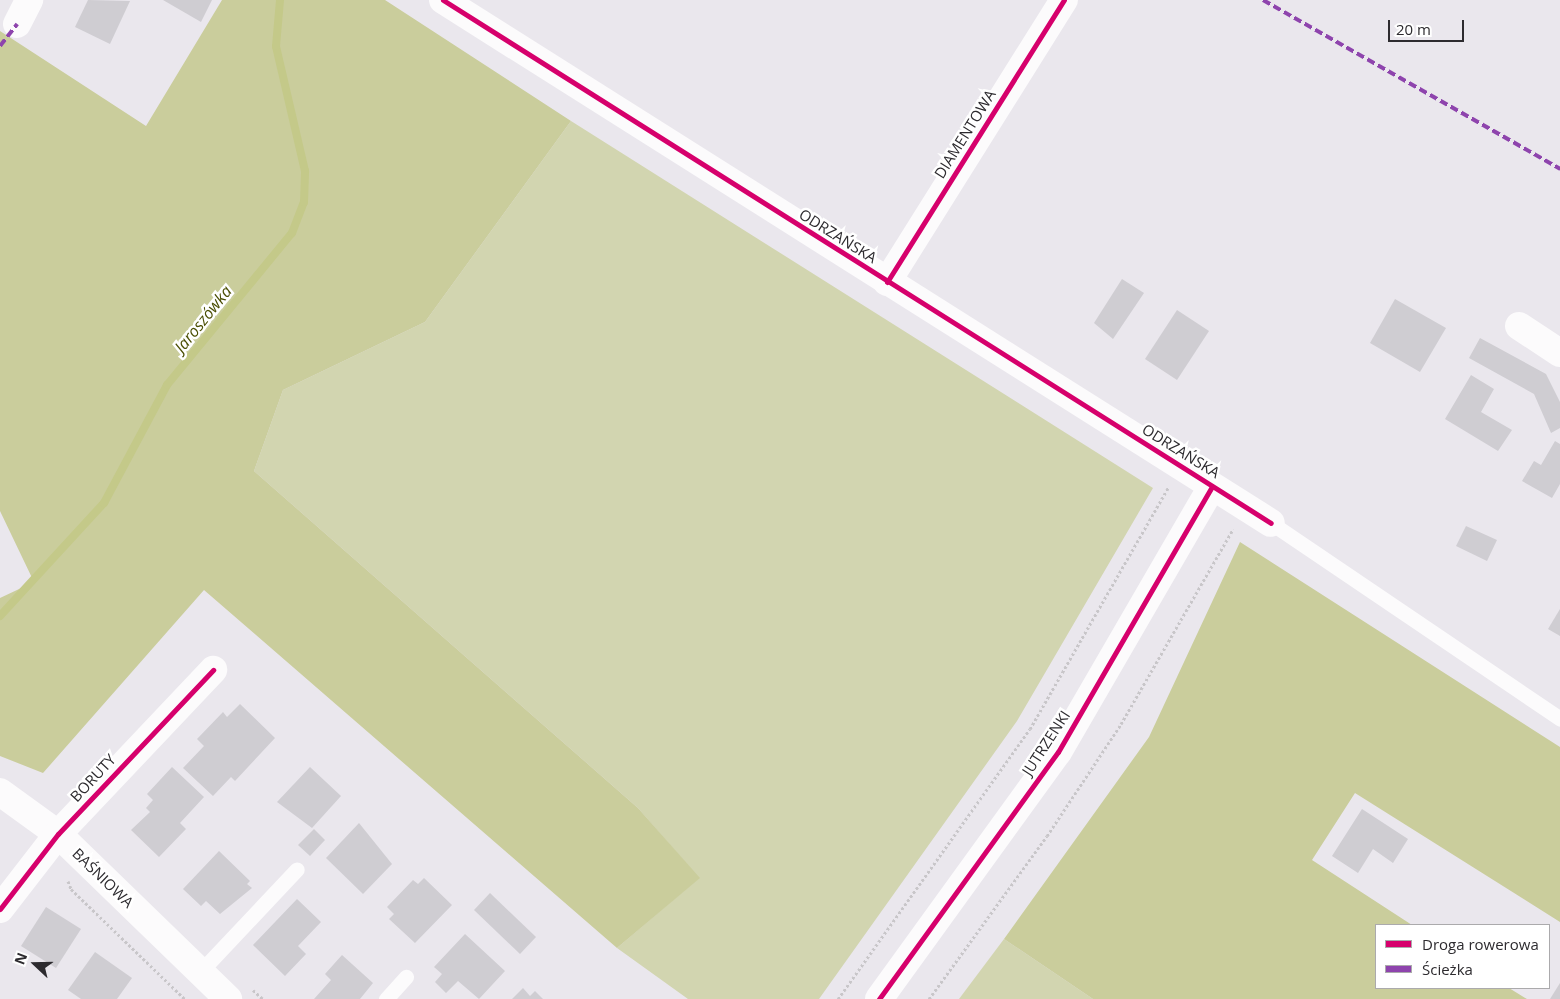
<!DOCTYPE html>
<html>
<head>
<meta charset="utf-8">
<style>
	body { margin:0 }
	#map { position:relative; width:1560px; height:999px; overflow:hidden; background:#eae7ed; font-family:"Open Sans",sans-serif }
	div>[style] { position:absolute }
	.green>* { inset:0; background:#d2d5b0 }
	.forest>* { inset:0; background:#cacd9c }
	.stream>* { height:8px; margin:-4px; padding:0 4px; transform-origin:4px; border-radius:4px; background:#c4c989 }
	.building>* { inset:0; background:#cfcdd2 }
	.path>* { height:3px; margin-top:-1.5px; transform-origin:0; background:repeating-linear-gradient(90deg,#c8c6c9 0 2.5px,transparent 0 5px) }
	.service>* { height:15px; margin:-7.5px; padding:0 7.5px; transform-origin:7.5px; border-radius:7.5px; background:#fcfbfc }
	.minor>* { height:28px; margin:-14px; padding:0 14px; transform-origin:14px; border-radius:14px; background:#fcfbfc }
	.quiet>* { height:4px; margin-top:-2px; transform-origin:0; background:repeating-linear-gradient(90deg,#8e44ad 0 8px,transparent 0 12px) }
	.cycleway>* { height:5px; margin:-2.5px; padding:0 2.5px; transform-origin:2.5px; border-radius:2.5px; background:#d6006c }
	span { translate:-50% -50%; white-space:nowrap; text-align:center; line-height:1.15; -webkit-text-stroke:5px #fff; paint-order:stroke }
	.street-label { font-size:15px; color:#2d2b2f }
	.water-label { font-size:16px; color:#4a4e03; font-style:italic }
	.legend { position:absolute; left:1375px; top:924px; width:175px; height:65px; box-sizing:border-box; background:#fff; border:1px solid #abaaac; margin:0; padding:6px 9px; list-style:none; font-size:15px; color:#2d2b2f }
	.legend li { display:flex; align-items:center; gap:10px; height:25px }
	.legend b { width:25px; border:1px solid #abaaac }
	.north { position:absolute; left:10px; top:939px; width:50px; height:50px; -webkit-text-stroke:4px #fff; paint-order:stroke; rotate:291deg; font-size:14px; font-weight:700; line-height:20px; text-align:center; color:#2d2b2f }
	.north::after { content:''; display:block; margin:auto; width:18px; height:22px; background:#2d2b2f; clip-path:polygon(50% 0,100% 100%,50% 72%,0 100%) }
	.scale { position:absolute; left:1388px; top:20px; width:76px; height:22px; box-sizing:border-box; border:2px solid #2d2b2f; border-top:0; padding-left:6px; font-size:15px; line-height:18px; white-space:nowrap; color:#2d2b2f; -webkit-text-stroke:4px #fff; paint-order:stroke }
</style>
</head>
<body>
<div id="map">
	<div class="green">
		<div style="clip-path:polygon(571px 121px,1153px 488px,1017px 721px,819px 999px,688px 999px,617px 948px,699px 878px,638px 808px,254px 471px,283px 390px,425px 322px)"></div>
		<div style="clip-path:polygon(1004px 939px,1093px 999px,959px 999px)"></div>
	</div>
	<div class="forest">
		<div style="clip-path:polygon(222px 0,385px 0,571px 121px,425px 322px,283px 390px,254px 471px,638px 808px,700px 878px,617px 948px,204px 590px,43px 773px,0 756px,0 598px,34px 582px,0 511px,0 31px,146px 126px)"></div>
		<div style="clip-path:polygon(1240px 542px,1560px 747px,1560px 922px,1355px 793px,1312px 860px,1412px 925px,1376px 925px,1376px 988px,1509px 988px,1527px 999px,1093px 999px,1004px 939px,1149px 737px)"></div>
	</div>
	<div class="stream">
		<div style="left:0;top:616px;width:154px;rotate:-47.4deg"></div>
		<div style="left:104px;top:503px;width:134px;rotate:-61.9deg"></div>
		<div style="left:167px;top:385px;width:197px;rotate:-50.6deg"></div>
		<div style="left:292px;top:233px;width:33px;rotate:-69deg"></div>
		<div style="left:304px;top:202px;width:31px;rotate:-88deg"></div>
		<div style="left:305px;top:171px;width:128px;rotate:-103.1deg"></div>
		<div style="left:276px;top:46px;width:46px;rotate:-85deg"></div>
	</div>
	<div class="building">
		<div style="clip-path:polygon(88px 0,130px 1px,110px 44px,75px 27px)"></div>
		<div style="clip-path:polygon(163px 0,212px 0,201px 22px)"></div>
		<div style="clip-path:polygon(1122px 279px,1144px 293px,1113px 339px,1094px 323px)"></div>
		<div style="clip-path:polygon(1395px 299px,1446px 328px,1420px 372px,1370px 343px)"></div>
		<div style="clip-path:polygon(1177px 310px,1209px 331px,1177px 380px,1145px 359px)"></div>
		<div style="clip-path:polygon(1480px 338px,1546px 374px,1560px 402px,1560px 428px,1551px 433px,1534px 394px,1469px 358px)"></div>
		<div style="clip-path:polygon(1471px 375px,1494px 389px,1481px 412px,1512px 430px,1498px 451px,1445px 419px)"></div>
		<div style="clip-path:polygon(1555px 441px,1560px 444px,1560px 484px,1552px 498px,1522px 481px,1534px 461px,1541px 465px)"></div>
		<div style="clip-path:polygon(1466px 526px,1497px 540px,1487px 561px,1456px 546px)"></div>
		<div style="clip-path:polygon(1560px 609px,1560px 636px,1548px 629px)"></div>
		<div style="clip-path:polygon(240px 704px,275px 738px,235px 781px,231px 777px,213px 796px,183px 768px,204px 746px,197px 739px,223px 712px,227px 717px)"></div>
		<div style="clip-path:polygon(172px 767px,204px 797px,180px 823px,186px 829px,159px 857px,131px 830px,150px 812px,146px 808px,153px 800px,147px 794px)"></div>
		<div style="clip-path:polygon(310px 767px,341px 796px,312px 828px,277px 802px)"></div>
		<div style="clip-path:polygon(1362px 809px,1408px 839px,1393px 863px,1373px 849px,1358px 873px,1332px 856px)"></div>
		<div style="clip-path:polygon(359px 823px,392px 864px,363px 894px,326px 858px)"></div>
		<div style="clip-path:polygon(314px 829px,325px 840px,310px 856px,298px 845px)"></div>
		<div style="clip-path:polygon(219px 851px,250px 881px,247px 884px,252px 888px,220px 914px,206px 901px,201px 906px,183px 889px)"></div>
		<div style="clip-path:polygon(424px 878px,452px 905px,415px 943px,389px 919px,394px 914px,387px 907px,413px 880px,418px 884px)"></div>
		<div style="clip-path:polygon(490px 893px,536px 937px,520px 954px,474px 910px)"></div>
		<div style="clip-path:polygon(297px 899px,321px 922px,298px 946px,306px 954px,285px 976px,253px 945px)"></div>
		<div style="clip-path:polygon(46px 907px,81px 929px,56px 968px,21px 946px)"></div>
		<div style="clip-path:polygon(465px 934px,505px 971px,479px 999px,458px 981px,446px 993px,435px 982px,442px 974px,434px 967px)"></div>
		<div style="clip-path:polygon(95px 952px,132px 978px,117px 999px,81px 999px,68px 990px)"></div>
		<div style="clip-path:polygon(342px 955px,373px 983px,360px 999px,314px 999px,331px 980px,325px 974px)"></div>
		<div style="clip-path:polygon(1560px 983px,1560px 999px,1550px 999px)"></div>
		<div style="clip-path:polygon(523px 988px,530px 996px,535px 991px,543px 999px,512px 999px)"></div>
	</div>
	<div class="path">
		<div style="left:68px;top:881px;width:9px;rotate:69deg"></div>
		<div style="left:71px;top:889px;width:158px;rotate:44deg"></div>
		<div style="left:253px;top:990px;width:13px;rotate:42deg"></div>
		<div style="left:838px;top:999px;width:331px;rotate:-54.6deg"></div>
		<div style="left:1030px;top:729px;width:278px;rotate:-60.2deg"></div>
		<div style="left:929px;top:999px;width:201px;rotate:-54.1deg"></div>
		<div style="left:1047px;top:836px;width:134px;rotate:-56.5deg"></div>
		<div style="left:1121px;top:724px;width:225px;rotate:-60.1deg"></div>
	</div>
	<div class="service">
		<div style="left:1271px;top:523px;width:349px;rotate:34.1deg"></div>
		<div style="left:200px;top:972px;width:141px;rotate:-46.7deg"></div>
		<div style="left:386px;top:999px;width:30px;rotate:-48deg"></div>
	</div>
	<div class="minor">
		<div style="left:443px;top:0;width:979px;rotate:32.28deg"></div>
		<div style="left:17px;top:24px;width:27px;rotate:-63deg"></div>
		<div style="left:887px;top:282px;width:333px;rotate:-57.9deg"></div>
		<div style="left:1519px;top:326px;width:49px;rotate:33.4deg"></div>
		<div style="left:0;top:792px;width:72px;rotate:35.9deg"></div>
		<div style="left:58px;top:834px;width:237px;rotate:44.1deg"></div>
		<div style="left:0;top:909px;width:95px;rotate:-52.3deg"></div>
		<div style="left:58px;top:834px;width:226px;rotate:-46.6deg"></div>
		<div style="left:879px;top:999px;width:305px;rotate:-54.1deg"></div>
		<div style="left:1058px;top:752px;width:307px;rotate:-59.9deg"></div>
	</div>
	<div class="quiet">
		<div style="left:1263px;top:0;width:342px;rotate:29.6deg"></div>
		<div style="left:0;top:46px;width:28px;rotate:-52deg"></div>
	</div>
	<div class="cycleway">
		<div style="left:443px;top:0;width:979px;rotate:32.28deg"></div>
		<div style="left:887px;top:282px;width:333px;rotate:-57.9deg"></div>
		<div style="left:0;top:909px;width:95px;rotate:-52.3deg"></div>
		<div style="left:58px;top:834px;width:226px;rotate:-46.6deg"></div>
		<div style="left:879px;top:999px;width:305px;rotate:-54.1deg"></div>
		<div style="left:1058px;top:752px;width:307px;rotate:-59.9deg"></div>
	</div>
	<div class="street-label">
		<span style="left:965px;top:134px;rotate:-58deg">DIAMENTOWA</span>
		<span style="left:838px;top:236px;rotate:32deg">ODRZAŃSKA</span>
		<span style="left:1181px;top:451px;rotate:32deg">ODRZAŃSKA</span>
		<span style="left:1046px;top:743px;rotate:-57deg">JUTRZENKI</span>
		<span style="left:93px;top:778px;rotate:-47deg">BORUTY</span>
		<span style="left:103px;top:878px;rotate:44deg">BAŚNIOWA</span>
	</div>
	<div class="water-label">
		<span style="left:203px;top:319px;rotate:-51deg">Jaroszówka</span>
	</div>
	<ul class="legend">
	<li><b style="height:6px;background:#d6006c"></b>Droga rowerowa</li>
	<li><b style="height:6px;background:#8e44ad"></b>Ścieżka</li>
	</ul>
	<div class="north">N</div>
	<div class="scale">20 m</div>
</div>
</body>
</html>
